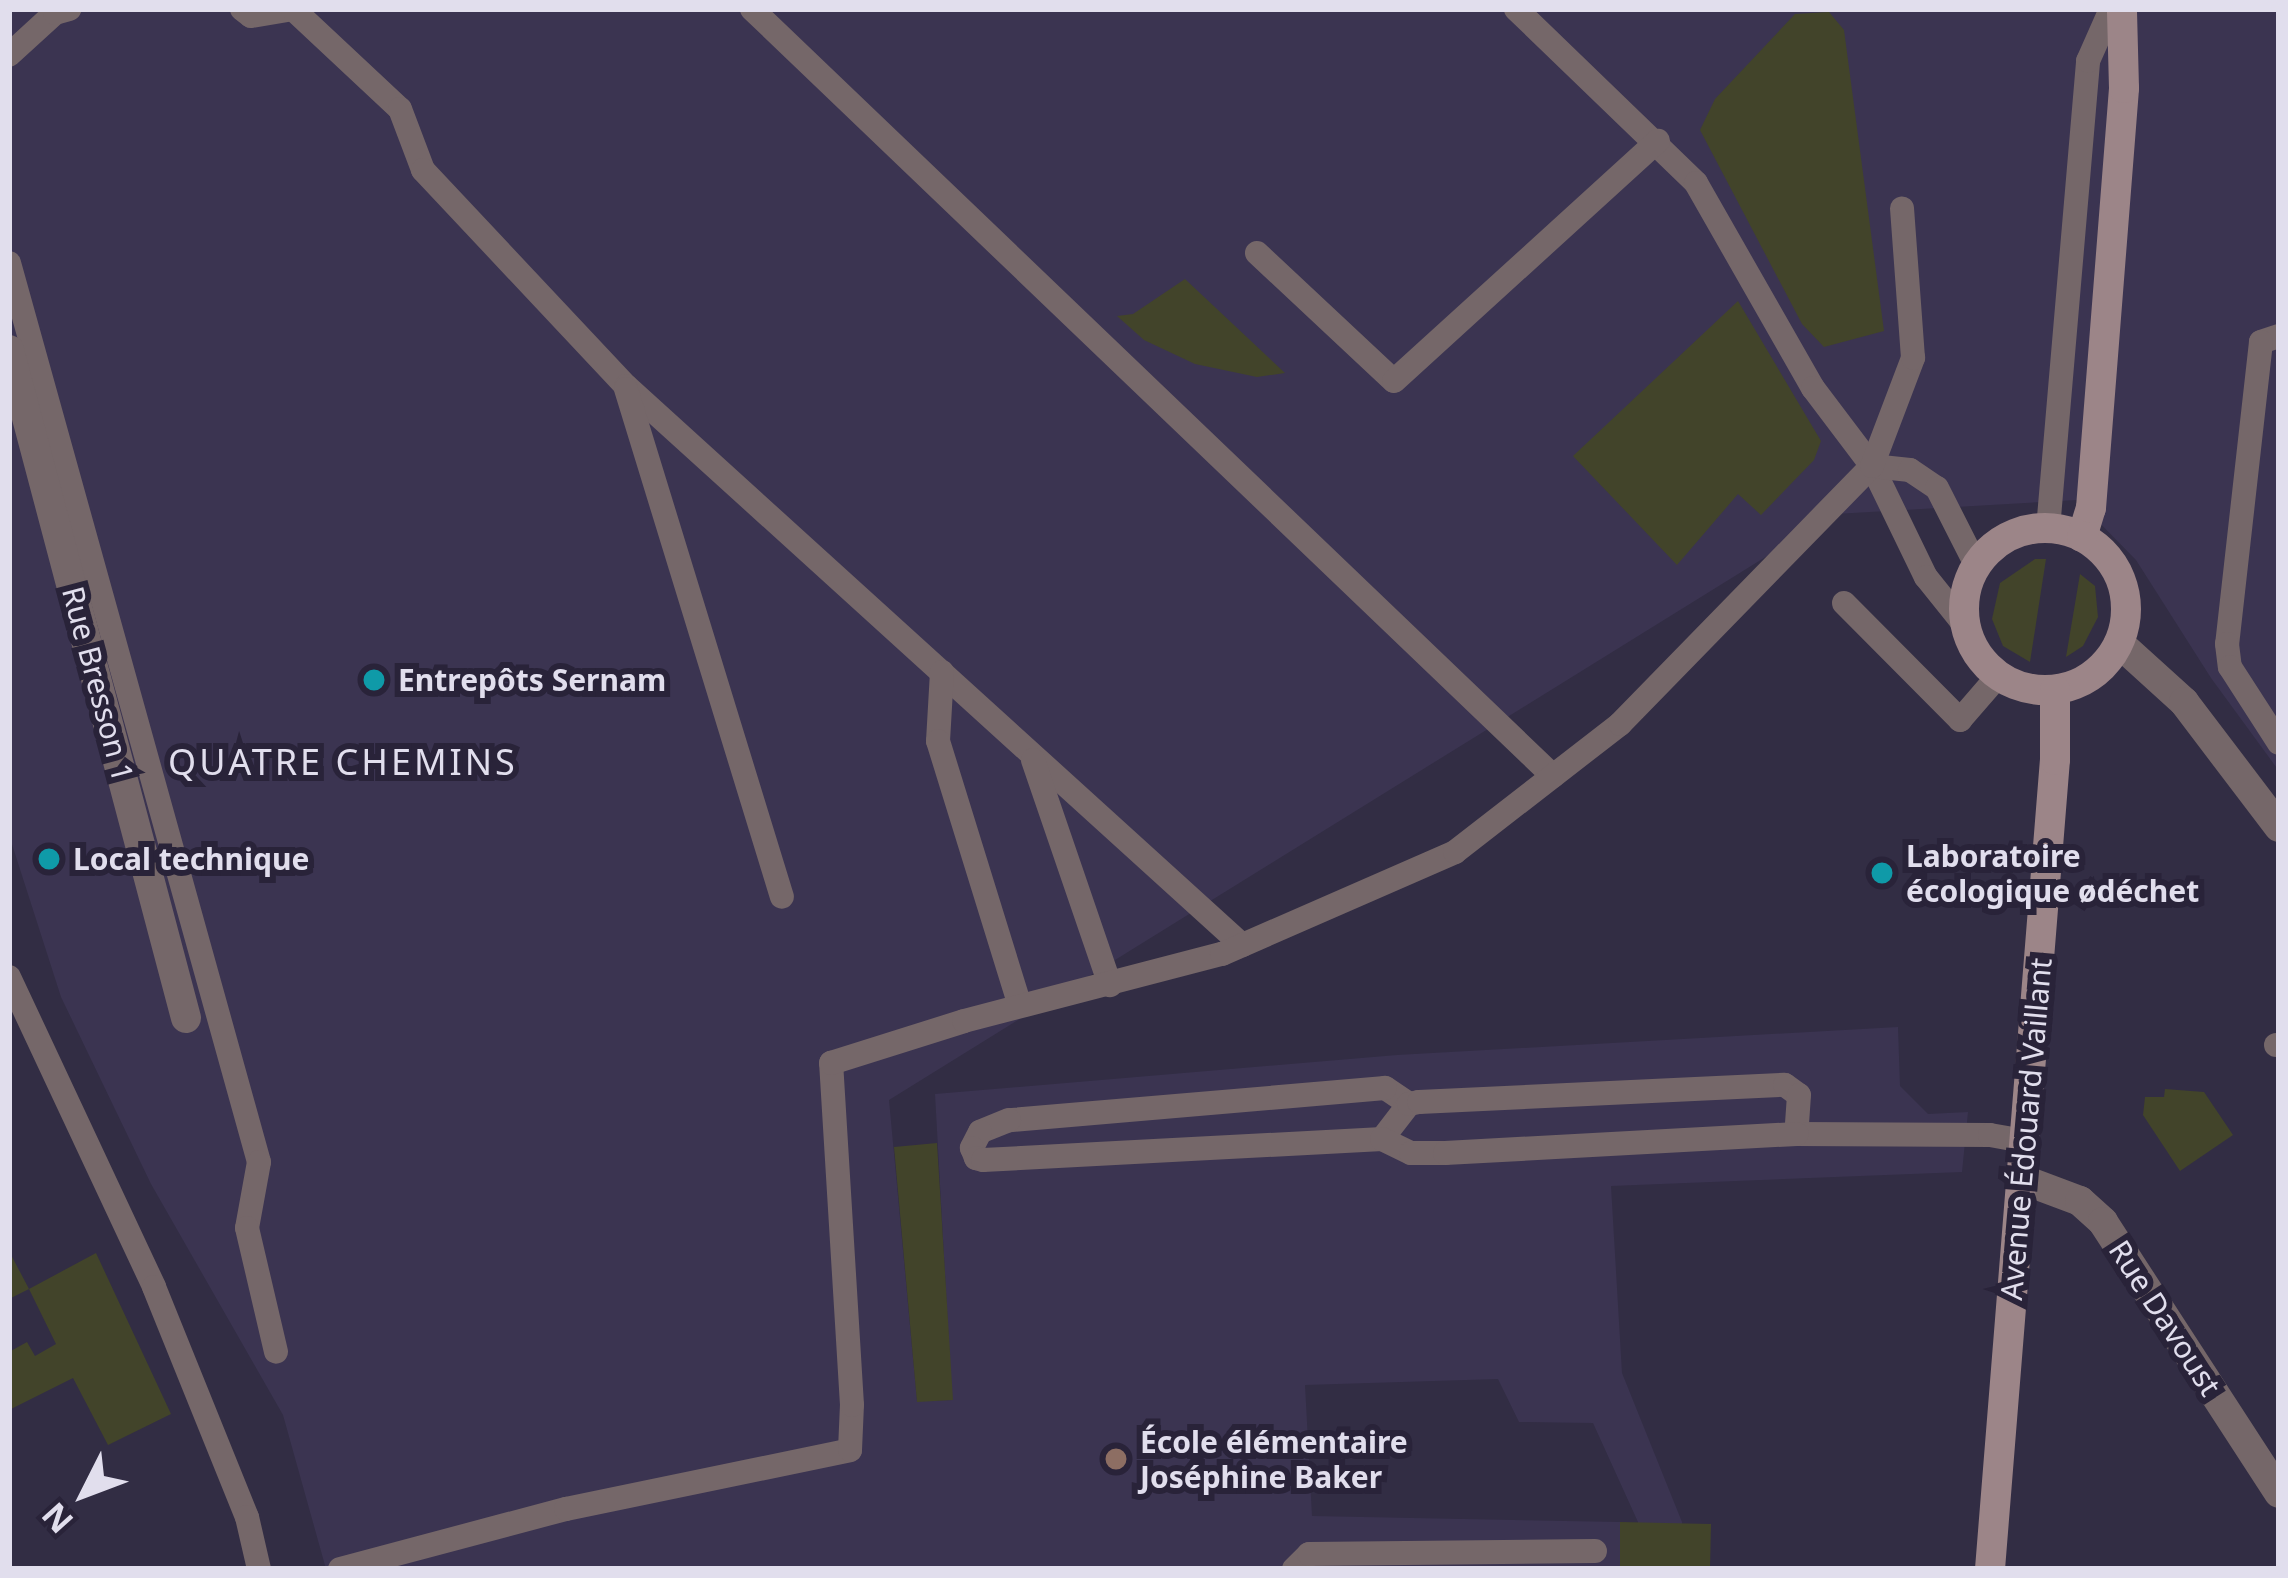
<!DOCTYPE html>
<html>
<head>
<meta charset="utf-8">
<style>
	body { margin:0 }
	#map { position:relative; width:2288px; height:1578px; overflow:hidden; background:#322d44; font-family:"Noto Sans",sans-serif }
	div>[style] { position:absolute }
	.built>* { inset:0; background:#3b3451 }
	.green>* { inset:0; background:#42442a }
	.service>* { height:24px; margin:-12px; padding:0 12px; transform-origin:12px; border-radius:12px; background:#756769 }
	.minor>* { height:30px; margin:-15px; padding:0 15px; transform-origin:15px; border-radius:15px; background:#756769 }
	.secondary>* { height:30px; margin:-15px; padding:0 15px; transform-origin:15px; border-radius:15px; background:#9c8588 }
	.secondary>.ring { margin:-15px; padding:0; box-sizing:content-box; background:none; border:30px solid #9c8588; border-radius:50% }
	.dots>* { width:33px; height:33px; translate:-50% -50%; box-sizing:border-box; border:6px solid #292339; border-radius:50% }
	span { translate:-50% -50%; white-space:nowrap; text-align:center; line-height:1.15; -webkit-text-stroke:12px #292339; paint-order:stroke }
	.poi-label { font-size:30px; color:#e1deed; font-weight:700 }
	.left { translate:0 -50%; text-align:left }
	.street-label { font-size:30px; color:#e1deed }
	.quarter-label { font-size:36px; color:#e1deed; letter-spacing:3px }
	.frame { position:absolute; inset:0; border:12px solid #e1deed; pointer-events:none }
	.north { position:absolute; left:24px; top:1434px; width:120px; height:120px; -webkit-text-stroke:9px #292339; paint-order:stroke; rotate:228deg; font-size:33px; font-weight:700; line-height:48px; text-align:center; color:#e1deed }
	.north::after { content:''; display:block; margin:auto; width:42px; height:54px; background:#e1deed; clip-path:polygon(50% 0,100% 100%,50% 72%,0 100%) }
</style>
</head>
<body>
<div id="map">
	<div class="built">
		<div style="clip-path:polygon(9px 9px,2279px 9px,2279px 771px,2211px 678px,2136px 560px,2077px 500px,1835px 514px,889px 1100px,917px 1401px,952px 1400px,935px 1094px,1397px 1055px,1898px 1027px,1900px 1086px,1928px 1114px,1968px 1112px,1962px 1172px,1611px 1186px,1622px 1373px,1682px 1522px,1681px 1569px,1638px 1569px,1638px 1522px,1593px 1423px,1519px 1422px,1498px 1379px,1305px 1385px,1312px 1516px,1620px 1522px,1620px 1569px,326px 1569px,283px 1415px,151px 1184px,61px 997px,9px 835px)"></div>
	</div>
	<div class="green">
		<div style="clip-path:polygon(1829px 12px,1844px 30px,1884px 331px,1824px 347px,1802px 324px,1700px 130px,1715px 99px,1795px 14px)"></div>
		<div style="clip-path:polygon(1185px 279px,1285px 373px,1257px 377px,1195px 364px,1144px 340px,1117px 316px,1133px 314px)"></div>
		<div style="clip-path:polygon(1738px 301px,1821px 441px,1814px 460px,1761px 515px,1738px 494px,1677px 565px,1573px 456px)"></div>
		<div style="clip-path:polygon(2035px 559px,2046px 559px,2030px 662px,2003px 646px,1992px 619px,2000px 583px)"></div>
		<div style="clip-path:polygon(2080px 574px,2095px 586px,2098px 617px,2083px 646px,2066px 657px)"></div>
		<div style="clip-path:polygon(2165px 1089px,2204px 1092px,2233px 1135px,2180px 1171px,2143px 1115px,2145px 1097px,2164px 1097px)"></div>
		<div style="clip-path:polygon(937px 1143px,953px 1400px,917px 1402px,894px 1147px)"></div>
		<div style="clip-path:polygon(9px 1251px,29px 1289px,96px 1253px,171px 1414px,108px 1445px,73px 1378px,9px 1410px,9px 1352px,27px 1342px,35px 1356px,56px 1344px,29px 1289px,9px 1299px)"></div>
		<div style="clip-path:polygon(1620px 1522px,1711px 1524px,1710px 1569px,1620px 1569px)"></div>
	</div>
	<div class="service">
		<div style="left:242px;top:9px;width:11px;rotate:38deg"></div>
		<div style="left:251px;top:16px;width:43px;rotate:-9.5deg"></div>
		<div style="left:293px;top:9px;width:146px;rotate:43.1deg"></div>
		<div style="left:400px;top:109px;width:65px;rotate:69.3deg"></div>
		<div style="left:423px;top:170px;width:296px;rotate:46.8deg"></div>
		<div style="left:626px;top:386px;width:832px;rotate:42.22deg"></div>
		<div style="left:752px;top:9px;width:1109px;rotate:43.76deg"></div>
		<div style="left:1516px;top:9px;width:250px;rotate:44deg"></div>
		<div style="left:1696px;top:183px;width:236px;rotate:60.3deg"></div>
		<div style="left:1813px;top:388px;width:98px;rotate:52.9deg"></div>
		<div style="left:1872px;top:466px;width:123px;rotate:64.1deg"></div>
		<div style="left:1926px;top:577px;width:65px;rotate:51.2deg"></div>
		<div style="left:9px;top:55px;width:62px;rotate:-42.4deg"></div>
		<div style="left:55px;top:13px;width:15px;rotate:-16deg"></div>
		<div style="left:1257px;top:253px;width:187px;rotate:43.1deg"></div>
		<div style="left:1394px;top:381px;width:357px;rotate:-42.3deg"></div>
		<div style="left:9px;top:263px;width:933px;rotate:74.46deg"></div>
		<div style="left:259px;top:1162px;width:67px;rotate:100.3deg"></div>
		<div style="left:247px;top:1228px;width:127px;rotate:76.8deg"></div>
		<div style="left:2279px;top:336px;width:19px;rotate:162deg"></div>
		<div style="left:2261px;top:342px;width:304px;rotate:96.4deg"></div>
		<div style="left:2227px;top:644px;width:23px;rotate:83deg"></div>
		<div style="left:2230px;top:667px;width:90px;rotate:57.2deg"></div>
		<div style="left:626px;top:389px;width:531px;rotate:72.93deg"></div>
		<div style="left:1872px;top:466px;width:38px;rotate:6deg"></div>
		<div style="left:1910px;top:470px;width:32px;rotate:34deg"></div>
		<div style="left:1937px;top:488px;width:89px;rotate:63.1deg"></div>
		<div style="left:2048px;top:529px;width:470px;rotate:-85.1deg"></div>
		<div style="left:2088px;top:61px;width:57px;rotate:-66.1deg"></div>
		<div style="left:1844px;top:603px;width:165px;rotate:45.2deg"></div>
		<div style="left:1960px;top:720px;width:60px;rotate:-49.1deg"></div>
		<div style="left:942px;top:672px;width:69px;rotate:93.3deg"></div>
		<div style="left:938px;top:741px;width:277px;rotate:72.8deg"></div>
		<div style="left:1033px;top:760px;width:238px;rotate:71.1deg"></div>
		<div style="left:9px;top:977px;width:342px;rotate:64.9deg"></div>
		<div style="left:154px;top:1287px;width:248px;rotate:68deg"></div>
		<div style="left:247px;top:1517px;width:53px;rotate:77deg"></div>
		<div style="left:2276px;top:1045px;width:3px"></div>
		<div style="left:1409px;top:1104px;width:29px;rotate:-146deg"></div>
		<div style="left:1385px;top:1088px;width:377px;rotate:175.1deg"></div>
		<div style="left:1009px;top:1120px;width:31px;rotate:158deg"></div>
		<div style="left:980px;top:1132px;width:18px;rotate:117deg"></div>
		<div style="left:972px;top:1148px;width:11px;rotate:68deg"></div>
		<div style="left:976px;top:1158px;width:7px;rotate:16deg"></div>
		<div style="left:983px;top:1160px;width:400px;rotate:-3deg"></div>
		<div style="left:1382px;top:1139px;width:44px;rotate:-52.4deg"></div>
		<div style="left:1409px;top:1104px;width:10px;rotate:-11deg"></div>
		<div style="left:1419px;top:1102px;width:366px;rotate:-2.7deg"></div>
		<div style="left:1785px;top:1085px;width:17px;rotate:36deg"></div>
		<div style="left:1799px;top:1095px;width:39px;rotate:94deg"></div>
		<div style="left:1796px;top:1134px;width:194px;rotate:0.3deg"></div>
		<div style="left:1990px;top:1135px;width:35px;rotate:10deg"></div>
		<div style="left:1382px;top:1139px;width:32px;rotate:26deg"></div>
		<div style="left:1411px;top:1153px;width:34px"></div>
		<div style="left:1445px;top:1153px;width:352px;rotate:-3.1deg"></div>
		<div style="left:340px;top:1569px;width:234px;rotate:-14.9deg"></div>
		<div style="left:566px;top:1509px;width:290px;rotate:-11.7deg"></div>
		<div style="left:850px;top:1450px;width:45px;rotate:-87.5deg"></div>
		<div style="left:852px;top:1405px;width:343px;rotate:-93.5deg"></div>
		<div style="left:831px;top:1063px;width:139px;rotate:-17.5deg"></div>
		<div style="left:964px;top:1021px;width:267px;rotate:-14.6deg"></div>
		<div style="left:1222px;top:954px;width:254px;rotate:-23.6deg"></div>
		<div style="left:1455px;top:852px;width:209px;rotate:-37.8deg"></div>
		<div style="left:1620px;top:724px;width:361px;rotate:-45.7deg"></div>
		<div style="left:1872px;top:466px;width:116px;rotate:-69.2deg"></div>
		<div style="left:1913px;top:358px;width:150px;rotate:-94.2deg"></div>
		<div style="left:1294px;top:1569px;width:21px;rotate:-45deg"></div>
		<div style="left:1309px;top:1554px;width:286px;rotate:-0.6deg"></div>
	</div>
	<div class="minor">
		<div style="left:9px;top:350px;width:691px;rotate:75.16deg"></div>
		<div style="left:2119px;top:643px;width:88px;rotate:42.2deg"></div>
		<div style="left:2184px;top:702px;width:157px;rotate:52.8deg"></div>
		<div style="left:2021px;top:1179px;width:63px;rotate:20.4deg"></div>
		<div style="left:2080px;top:1201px;width:31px;rotate:42deg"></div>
		<div style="left:2103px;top:1222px;width:323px;rotate:57deg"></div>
	</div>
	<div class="secondary">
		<div class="ring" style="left:1964px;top:528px;width:132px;height:132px"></div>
		<div style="left:2082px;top:537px;width:30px;rotate:-73deg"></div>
		<div style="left:2091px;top:508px;width:421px;rotate:-85.5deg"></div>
		<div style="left:2124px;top:88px;width:79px;rotate:-91.5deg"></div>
		<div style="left:1990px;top:1569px;width:812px;rotate:-85.41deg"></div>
		<div style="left:2055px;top:760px;width:70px;rotate:-90deg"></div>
	</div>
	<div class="dots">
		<div style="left:374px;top:680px;background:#0f9aa8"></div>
		<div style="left:49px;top:859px;background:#0f9aa8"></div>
		<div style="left:1882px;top:873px;background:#0f9aa8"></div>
		<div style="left:1116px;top:1459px;background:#8d6e63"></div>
	</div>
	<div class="poi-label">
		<span class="left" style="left:398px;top:680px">Entrepôts Sernam</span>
		<span class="left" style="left:1906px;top:873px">Laboratoire<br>écologique ødéchet</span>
		<span class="left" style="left:73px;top:859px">Local technique</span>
		<span class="left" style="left:1140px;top:1459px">École élémentaire<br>Joséphine Baker</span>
	</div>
	<div class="street-label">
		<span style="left:98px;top:684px;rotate:75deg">Rue Bresson 1</span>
		<span style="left:2026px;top:1129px;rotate:-85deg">Avenue Édouard Vaillant</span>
		<span style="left:2165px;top:1318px;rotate:57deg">Rue Davoust</span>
	</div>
	<div class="quarter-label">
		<span style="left:343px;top:762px">QUATRE CHEMINS</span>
	</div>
	<div class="frame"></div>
	<div class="north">N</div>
</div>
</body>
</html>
